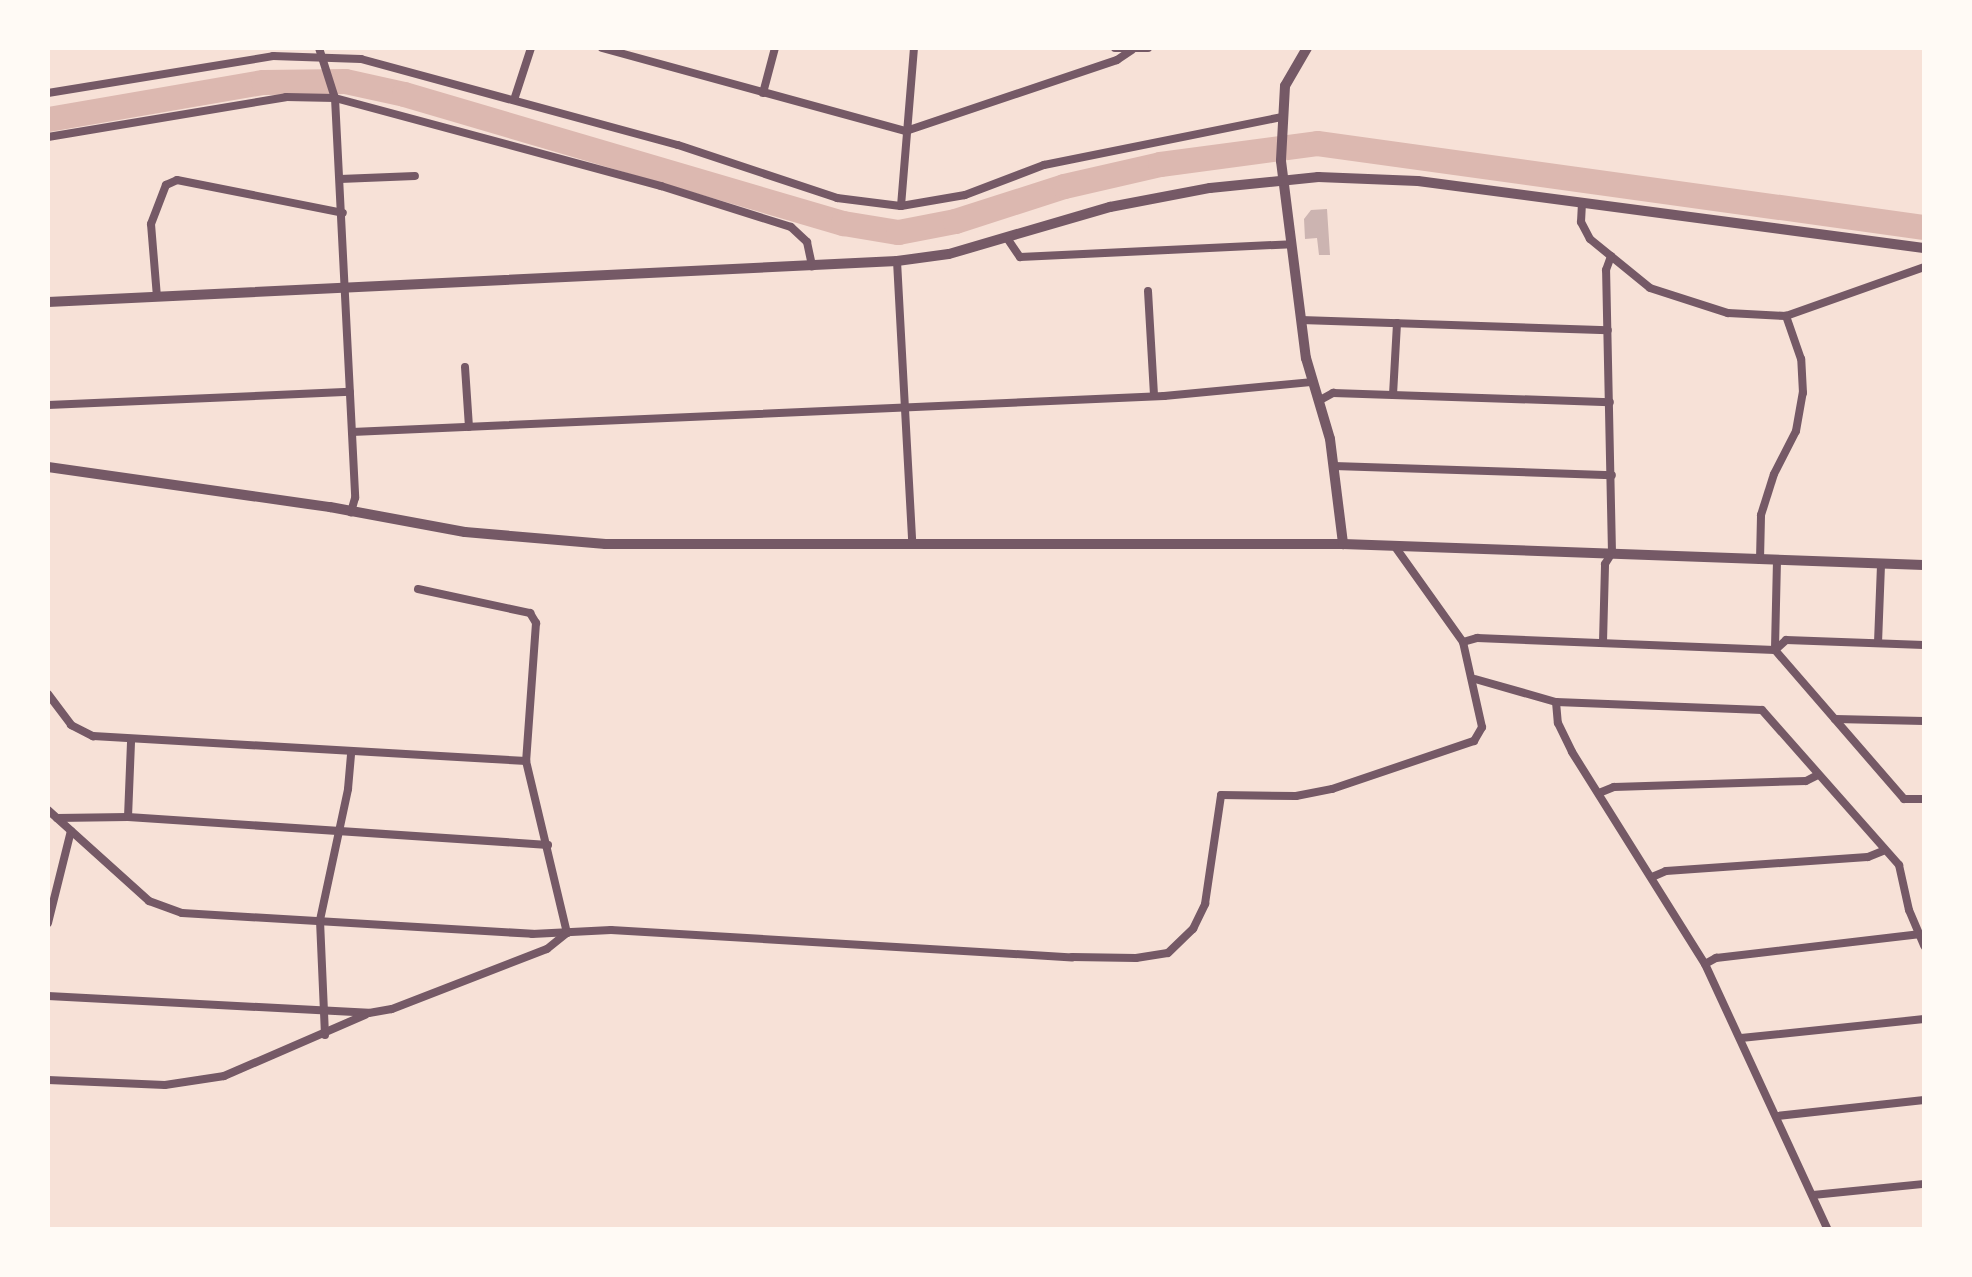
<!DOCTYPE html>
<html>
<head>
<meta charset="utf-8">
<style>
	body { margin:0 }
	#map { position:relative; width:1972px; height:1277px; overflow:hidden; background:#f7e1d7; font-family:"Space Grotesk",sans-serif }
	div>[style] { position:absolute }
	.river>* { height:25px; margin:-12.5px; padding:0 12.5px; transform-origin:12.5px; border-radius:12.5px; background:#dcb8b0 }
	.building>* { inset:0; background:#ccb4b1 }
	.minor>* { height:8px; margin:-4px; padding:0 4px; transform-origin:4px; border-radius:4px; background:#755966 }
	.tertiary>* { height:10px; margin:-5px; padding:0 5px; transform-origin:5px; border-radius:5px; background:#755966 }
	span { translate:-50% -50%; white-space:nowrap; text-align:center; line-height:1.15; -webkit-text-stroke:8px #fffaf5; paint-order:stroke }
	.frame { position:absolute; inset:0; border:50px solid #fffaf5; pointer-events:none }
</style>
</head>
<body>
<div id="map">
	<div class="river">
		<div style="left:48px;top:119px;width:218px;rotate:-9.8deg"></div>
		<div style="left:263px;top:82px;width:82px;rotate:-0.7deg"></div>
		<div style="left:345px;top:81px;width:60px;rotate:12.4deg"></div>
		<div style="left:404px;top:94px;width:458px;rotate:16.4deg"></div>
		<div style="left:843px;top:223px;width:56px;rotate:9.3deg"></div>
		<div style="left:898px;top:232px;width:58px;rotate:-10.9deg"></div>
		<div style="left:955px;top:221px;width:114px;rotate:-17.8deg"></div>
		<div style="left:1064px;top:186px;width:98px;rotate:-12.9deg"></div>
		<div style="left:1160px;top:164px;width:158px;rotate:-7.6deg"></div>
		<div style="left:1317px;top:143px;width:613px;rotate:7.88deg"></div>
	</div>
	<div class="building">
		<div style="clip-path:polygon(1327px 209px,1330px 255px,1319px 255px,1317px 238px,1305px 239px,1304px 219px,1311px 210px)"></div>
	</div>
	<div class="minor">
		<div style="left:319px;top:48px;width:52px;rotate:72.3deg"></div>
		<div style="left:335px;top:98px;width:400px;rotate:87.1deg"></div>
		<div style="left:355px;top:498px;width:15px;rotate:106deg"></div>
		<div style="left:602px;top:48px;width:315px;rotate:15.3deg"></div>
		<div style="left:906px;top:131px;width:223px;rotate:-18.6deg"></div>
		<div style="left:1117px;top:60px;width:18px;rotate:-34deg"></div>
		<div style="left:1115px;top:48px;width:33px"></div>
		<div style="left:48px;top:93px;width:228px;rotate:-9.3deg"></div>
		<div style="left:273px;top:56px;width:88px;rotate:2deg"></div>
		<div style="left:361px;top:59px;width:328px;rotate:15.2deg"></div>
		<div style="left:678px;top:145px;width:168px;rotate:18.4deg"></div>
		<div style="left:837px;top:198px;width:64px;rotate:7.1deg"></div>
		<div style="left:901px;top:206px;width:65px;rotate:-9.8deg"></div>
		<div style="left:965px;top:195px;width:85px;rotate:-20.8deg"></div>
		<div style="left:1044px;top:165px;width:242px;rotate:-11.4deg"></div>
		<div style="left:763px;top:93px;width:47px;rotate:-75.1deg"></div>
		<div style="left:514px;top:100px;width:55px;rotate:-71.9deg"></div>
		<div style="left:48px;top:137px;width:241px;rotate:-9.5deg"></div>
		<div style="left:286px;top:97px;width:49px;rotate:1.2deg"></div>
		<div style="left:335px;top:98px;width:338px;rotate:15.1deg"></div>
		<div style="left:661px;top:186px;width:136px;rotate:17.5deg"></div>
		<div style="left:791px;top:227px;width:22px;rotate:43deg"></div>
		<div style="left:807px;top:242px;width:25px;rotate:78deg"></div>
		<div style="left:340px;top:179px;width:75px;rotate:-2.3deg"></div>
		<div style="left:1582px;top:203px;width:19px;rotate:93deg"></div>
		<div style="left:1581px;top:222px;width:19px;rotate:62deg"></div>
		<div style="left:1590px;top:239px;width:77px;rotate:39.2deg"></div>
		<div style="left:1650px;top:288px;width:82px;rotate:17.8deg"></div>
		<div style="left:1728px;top:313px;width:58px;rotate:3deg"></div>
		<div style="left:1786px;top:316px;width:146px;rotate:-19.5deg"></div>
		<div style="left:901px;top:206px;width:159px;rotate:-85.3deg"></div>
		<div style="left:1007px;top:238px;width:23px;rotate:56deg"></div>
		<div style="left:1020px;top:257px;width:272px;rotate:-2.7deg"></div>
		<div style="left:897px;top:261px;width:281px;rotate:86.9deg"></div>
		<div style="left:1148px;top:291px;width:105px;rotate:86.7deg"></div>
		<div style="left:157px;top:297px;width:73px;rotate:-94.7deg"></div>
		<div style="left:151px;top:224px;width:42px;rotate:-69deg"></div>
		<div style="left:166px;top:185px;width:12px;rotate:-24deg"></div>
		<div style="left:177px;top:180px;width:169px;rotate:11.2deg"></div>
		<div style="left:1301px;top:320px;width:307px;rotate:1.9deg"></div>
		<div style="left:465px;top:367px;width:60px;rotate:86.2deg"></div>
		<div style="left:1393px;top:395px;width:72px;rotate:-86.8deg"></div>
		<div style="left:1322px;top:399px;width:13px;rotate:-29deg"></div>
		<div style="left:1333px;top:393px;width:277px;rotate:1.9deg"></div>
		<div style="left:48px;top:405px;width:302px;rotate:-2.5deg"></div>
		<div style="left:352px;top:432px;width:813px;rotate:-2.54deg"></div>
		<div style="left:1164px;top:396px;width:150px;rotate:-5.4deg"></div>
		<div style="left:1334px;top:466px;width:278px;rotate:1.9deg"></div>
		<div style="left:1760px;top:560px;width:45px;rotate:-88.7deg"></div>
		<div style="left:1761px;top:515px;width:43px;rotate:-72.4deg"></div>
		<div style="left:1774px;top:474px;width:48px;rotate:-62.9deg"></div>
		<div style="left:1796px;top:431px;width:39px;rotate:-80deg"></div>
		<div style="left:1803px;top:393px;width:34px;rotate:-93deg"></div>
		<div style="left:1801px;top:359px;width:46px;rotate:-109.2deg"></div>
		<div style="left:1777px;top:560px;width:90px;rotate:91.3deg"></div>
		<div style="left:1775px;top:650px;width:197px;rotate:49.1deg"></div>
		<div style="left:1904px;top:799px;width:20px"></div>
		<div style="left:418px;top:589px;width:115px;rotate:12.1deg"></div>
		<div style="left:530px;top:613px;width:12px;rotate:59deg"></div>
		<div style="left:536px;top:623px;width:138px;rotate:94.1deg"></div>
		<div style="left:526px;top:761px;width:177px;rotate:76.6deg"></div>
		<div style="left:1463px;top:642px;width:15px;rotate:-16deg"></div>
		<div style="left:1477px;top:638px;width:298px;rotate:2.3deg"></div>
		<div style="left:1775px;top:650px;width:15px;rotate:-42deg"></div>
		<div style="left:1786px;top:640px;width:138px;rotate:2.1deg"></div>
		<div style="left:1603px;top:642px;width:78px;rotate:-88.5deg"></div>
		<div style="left:1605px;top:564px;width:13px;rotate:-58deg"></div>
		<div style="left:1612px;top:553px;width:283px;rotate:-91.2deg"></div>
		<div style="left:1606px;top:270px;width:15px;rotate:-70deg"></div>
		<div style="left:1878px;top:643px;width:79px;rotate:-87.8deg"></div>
		<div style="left:1475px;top:679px;width:84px;rotate:15.9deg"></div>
		<div style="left:1556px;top:702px;width:206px;rotate:2.2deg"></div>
		<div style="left:1762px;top:710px;width:207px;rotate:48.5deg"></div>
		<div style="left:1899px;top:865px;width:46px;rotate:77.5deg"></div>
		<div style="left:1909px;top:910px;width:39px;rotate:67deg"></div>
		<div style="left:48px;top:694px;width:39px;rotate:53deg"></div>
		<div style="left:71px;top:725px;width:25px;rotate:27deg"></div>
		<div style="left:93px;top:736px;width:434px;rotate:3.3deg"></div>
		<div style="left:1556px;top:702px;width:21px;rotate:85deg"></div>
		<div style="left:1558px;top:723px;width:32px;rotate:64deg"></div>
		<div style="left:1572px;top:752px;width:250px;rotate:57.9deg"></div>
		<div style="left:1705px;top:964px;width:293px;rotate:65.2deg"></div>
		<div style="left:1835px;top:719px;width:89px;rotate:1.3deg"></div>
		<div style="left:1599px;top:793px;width:16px;rotate:-22deg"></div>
		<div style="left:1614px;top:787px;width:192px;rotate:-1.8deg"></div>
		<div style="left:1806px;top:781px;width:13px;rotate:-27deg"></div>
		<div style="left:48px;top:810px;width:136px;rotate:42deg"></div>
		<div style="left:149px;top:901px;width:35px;rotate:20deg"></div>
		<div style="left:182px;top:913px;width:351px;rotate:3.4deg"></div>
		<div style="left:532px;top:934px;width:79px;rotate:-2.9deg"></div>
		<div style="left:611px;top:930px;width:462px;rotate:3.4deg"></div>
		<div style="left:1072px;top:957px;width:64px;rotate:0.9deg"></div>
		<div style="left:1136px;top:958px;width:32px;rotate:-9deg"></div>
		<div style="left:1168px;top:953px;width:35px;rotate:-44deg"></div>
		<div style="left:1193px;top:929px;width:28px;rotate:-64deg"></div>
		<div style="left:1205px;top:904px;width:110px;rotate:-81.6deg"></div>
		<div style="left:1221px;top:795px;width:75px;rotate:0.8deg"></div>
		<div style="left:1296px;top:796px;width:37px;rotate:-11deg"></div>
		<div style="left:1332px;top:789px;width:150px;rotate:-18.7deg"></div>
		<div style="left:1474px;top:741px;width:16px;rotate:-60deg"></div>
		<div style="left:1482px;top:727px;width:87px;rotate:-102.6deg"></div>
		<div style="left:1463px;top:642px;width:115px;rotate:-125.5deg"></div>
		<div style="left:128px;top:817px;width:76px;rotate:-87.7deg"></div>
		<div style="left:57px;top:818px;width:71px;rotate:-0.8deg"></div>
		<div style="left:128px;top:817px;width:421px;rotate:3.8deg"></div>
		<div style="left:1652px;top:877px;width:15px;rotate:-23deg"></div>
		<div style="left:1666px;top:871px;width:202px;rotate:-4deg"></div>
		<div style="left:1868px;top:857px;width:18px;rotate:-22deg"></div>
		<div style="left:48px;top:923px;width:95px;rotate:-76deg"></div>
		<div style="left:1705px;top:964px;width:13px;rotate:-29deg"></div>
		<div style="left:1716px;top:958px;width:204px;rotate:-6.7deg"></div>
		<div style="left:48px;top:996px;width:321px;rotate:3deg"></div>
		<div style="left:369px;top:1013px;width:23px;rotate:-10deg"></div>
		<div style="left:392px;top:1009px;width:166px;rotate:-21.2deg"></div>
		<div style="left:547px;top:949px;width:26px;rotate:-39deg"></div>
		<div style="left:325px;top:1035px;width:115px;rotate:-92.5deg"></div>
		<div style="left:320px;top:920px;width:134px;rotate:-77.9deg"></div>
		<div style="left:348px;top:789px;width:37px;rotate:-85deg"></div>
		<div style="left:1741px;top:1038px;width:184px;rotate:-5.9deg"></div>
		<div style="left:48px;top:1080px;width:117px;rotate:2.4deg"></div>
		<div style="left:165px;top:1085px;width:60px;rotate:-8.7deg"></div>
		<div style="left:224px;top:1076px;width:154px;rotate:-23.4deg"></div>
		<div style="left:1777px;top:1116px;width:148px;rotate:-6.2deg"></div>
		<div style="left:1813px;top:1195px;width:112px;rotate:-5.7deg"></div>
	</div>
	<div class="tertiary">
		<div style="left:1307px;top:48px;width:44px;rotate:120.1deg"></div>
		<div style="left:1285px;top:86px;width:75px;rotate:93.1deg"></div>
		<div style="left:1281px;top:161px;width:199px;rotate:82.8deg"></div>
		<div style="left:1306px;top:358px;width:84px;rotate:73.5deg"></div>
		<div style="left:1330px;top:439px;width:106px;rotate:82.9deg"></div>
		<div style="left:48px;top:302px;width:850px;rotate:-2.76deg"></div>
		<div style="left:897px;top:261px;width:52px;rotate:-7.7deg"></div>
		<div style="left:949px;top:254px;width:168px;rotate:-16.3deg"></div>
		<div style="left:1110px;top:207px;width:102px;rotate:-10.8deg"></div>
		<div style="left:1210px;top:188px;width:109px;rotate:-5.8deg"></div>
		<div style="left:1318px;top:177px;width:100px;rotate:2.3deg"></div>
		<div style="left:1418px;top:181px;width:510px;rotate:7.54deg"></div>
		<div style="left:48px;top:467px;width:285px;rotate:8.1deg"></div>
		<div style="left:330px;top:507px;width:137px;rotate:10.5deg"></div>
		<div style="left:465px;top:532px;width:141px;rotate:4.9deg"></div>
		<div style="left:605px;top:544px;width:738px"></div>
		<div style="left:1343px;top:544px;width:581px;rotate:2.07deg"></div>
	</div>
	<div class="frame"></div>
</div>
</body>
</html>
